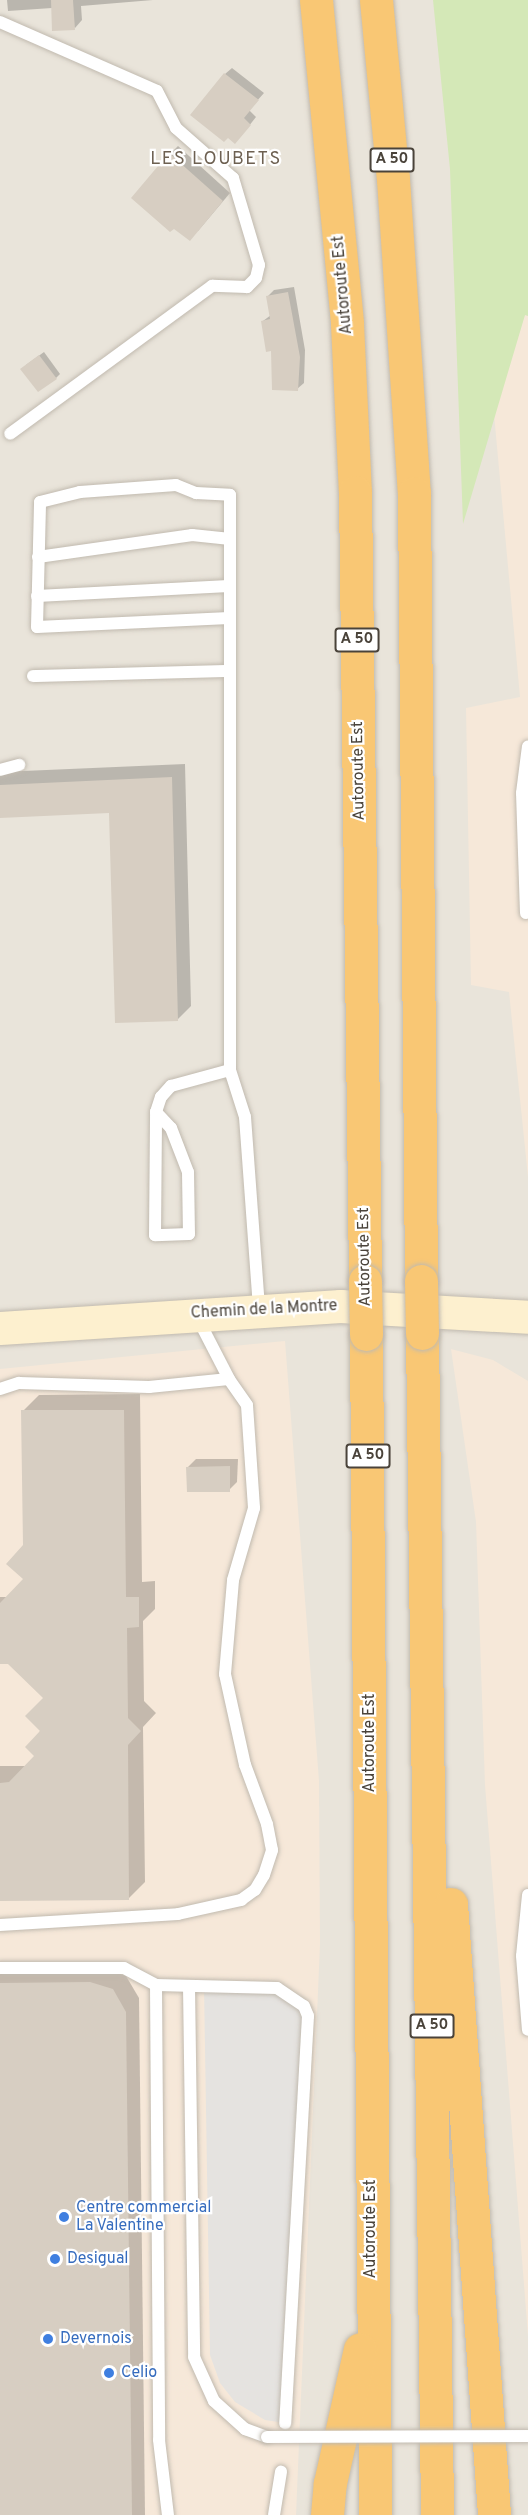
<!DOCTYPE html>
<html>
<head>
<meta charset="utf-8">
<style>
	body { margin:0 }
	#map { position:relative; width:528px; height:2515px; overflow:hidden; background:#f5f2ec; font-family:Overpass,sans-serif }
	div>[style] { position:absolute }
	.residential>* { inset:0; background:#e9e4da }
	.commercial>* { inset:0; background:#f6e8d9 }
	.green>* { inset:0; background:#d4e8b7 }
	.parking>* { inset:0; background:#e5e3e0 }
	.shadow>* { inset:0; background:#0003 }
	.building>* { inset:0; background:#d7cec2 }
	.roads { filter:drop-shadow(0 0 2px #c1baaf) drop-shadow(0 0 2px #c1baaf) }
	.lane>* { height:12px; margin:-6px; padding:0 6px; transform-origin:6px; border-radius:6px; background:#fff }
	.secondary>* { height:33px; margin:-16.5px; padding:0 16.5px; transform-origin:16.5px; border-radius:16.5px; background:#fdf0cf }
	.highway>* { height:33px; margin:-16.5px; padding:0 16.5px; transform-origin:16.5px; border-radius:16.5px; background:#f9c774 }
	.bridges { filter:drop-shadow(0 0 2px #c1baaf) drop-shadow(0 0 2px #c1baaf) }
	.lane-bridge>* { height:12px; margin:-6px; padding:0 6px; transform-origin:6px; border-radius:6px; background:#fff }
	.highway-bridge>* { height:33px; margin:-16.5px; padding:0 16.5px; transform-origin:16.5px; border-radius:16.5px; background:#f9c774 }
	.dots>* { width:16px; height:16px; translate:-50% -50%; box-sizing:border-box; border:3px solid #fff; border-radius:50% }
	span { translate:-50% -50%; white-space:nowrap; text-align:center; line-height:1.15; -webkit-text-stroke:4.5px #fff; paint-order:stroke }
	.shield-label span { padding:2px 4px; background:#fff; border:2px solid; border-radius:4px; -webkit-text-stroke-width:0 }
	.shield-label { font-size:15px; color:#4a433a; font-weight:700 }
	.street-label { font-size:16px; color:#4a433a }
	.shop-label { font-size:16px; color:#366cbe }
	.left { translate:0 -50%; text-align:left }
	.neighbourhood-label { font-size:18px; color:#6d6051; letter-spacing:1.5px }
</style>
</head>
<body>
<div id="map">
	<div class="residential">
		<div style="clip-path:polygon(0 0,528px 0,528px 2515px,0 2515px)"></div>
	</div>
	<div class="commercial">
		<div style="clip-path:polygon(525px 314px,528px 316px,528px 1177px,509px 992px,471px 985px,466px 708px,520px 697px,494px 414px)"></div>
		<div style="clip-path:polygon(285px 1341px,319px 1781px,320px 1944px,296px 2515px,0 2515px,0 1369px)"></div>
		<div style="clip-path:polygon(451px 1349px,493px 1360px,528px 1381px,528px 2336px,485px 1785px,476px 1522px)"></div>
	</div>
	<div class="green">
		<div style="clip-path:polygon(433px 0,528px 0,528px 316px,525px 315px,463px 524px,450px 169px)"></div>
	</div>
	<div class="parking">
		<div style="clip-path:polygon(204px 1986px,277px 1988px,304px 2006px,285px 2423px,265px 2420px,235px 2402px,220px 2383px,210px 2355px)"></div>
	</div>
	<div class="shadow">
		<div style="clip-path:polygon(7px 0,153px 0,81px 6px,82px 20px,75px 28px,52px 8px,8px 11px)"></div>
		<div style="clip-path:polygon(232px 68px,264px 93px,249px 110px,256px 117px,241px 136px,225px 74px)"></div>
		<div style="clip-path:polygon(178px 146px,230px 193px,198px 231px,170px 154px)"></div>
		<div style="clip-path:polygon(294px 287px,305px 350px,304px 383px,297px 389px,272px 350px,263px 321px,271px 315px,268px 296px,274px 290px)"></div>
		<div style="clip-path:polygon(44px 352px,60px 374px,56px 378px,26px 365px)"></div>
		<div style="clip-path:polygon(185px 764px,191px 1006px,177px 1020px,111px 811px,0 816px,0 772px)"></div>
		<div style="clip-path:polygon(140px 1394px,142px 1582px,155px 1581px,155px 1609px,143px 1621px,144px 1701px,156px 1713px,143px 1727px,145px 1882px,128px 1899px,0 1900px,0 1766px,27px 1766px,36px 1756px,45px 1698px,9px 1662px,0 1663px,0 1597px,8px 1597px,25px 1579px,23px 1411px,39px 1395px)"></div>
		<div style="clip-path:polygon(196px 1459px,238px 1459px,237px 1482px,229px 1490px,188px 1467px)"></div>
		<div style="clip-path:polygon(105px 1969px,126px 1976px,139px 1998px,145px 2515px,0 2515px,0 1970px)"></div>
	</div>
	<div class="building">
		<div style="clip-path:polygon(51px 0,73px 0,75px 30px,52px 31px)"></div>
		<div style="clip-path:polygon(224px 73px,259px 100px,244px 118px,251px 125px,235px 144px,228px 138px,224px 142px,190px 115px)"></div>
		<div style="clip-path:polygon(169px 153px,223px 201px,190px 241px,174px 229px,170px 232px,131px 198px)"></div>
		<div style="clip-path:polygon(288px 292px,300px 357px,298px 391px,272px 390px,271px 351px,266px 352px,261px 321px,270px 319px,266px 296px)"></div>
		<div style="clip-path:polygon(39px 355px,57px 379px,38px 392px,20px 369px)"></div>
		<div style="clip-path:polygon(172px 777px,178px 1021px,115px 1023px,109px 813px,0 818px,0 785px)"></div>
		<div style="clip-path:polygon(21px 1410px,124px 1410px,126px 1597px,139px 1597px,139px 1627px,127px 1628px,128px 1718px,141px 1731px,128px 1745px,129px 1900px,0 1901px,0 1783px,9px 1782px,34px 1756px,25px 1747px,40px 1731px,25px 1716px,43px 1698px,8px 1664px,0 1664px,0 1603px,23px 1579px,6px 1564px,23px 1545px)"></div>
		<div style="clip-path:polygon(230px 1466px,230px 1492px,187px 1492px,186px 1467px)"></div>
		<div style="clip-path:polygon(90px 1982px,113px 1989px,126px 2012px,132px 2515px,0 2515px,0 1983px)"></div>
	</div>
	<div class="roads">
		<div class="lane">
			<div style="left:0;top:22px;width:171px;rotate:23.7deg"></div>
			<div style="left:157px;top:91px;width:42px;rotate:62.8deg"></div>
			<div style="left:176px;top:128px;width:76px;rotate:41.3deg"></div>
			<div style="left:233px;top:178px;width:91px;rotate:73.4deg"></div>
			<div style="left:259px;top:265px;width:13px;rotate:103deg"></div>
			<div style="left:256px;top:278px;width:13px;rotate:135deg"></div>
			<div style="left:247px;top:287px;width:35px;rotate:-178deg"></div>
			<div style="left:212px;top:286px;width:250px;rotate:143.8deg"></div>
			<div style="left:38px;top:557px;width:156px;rotate:-8.1deg"></div>
			<div style="left:192px;top:535px;width:36px;rotate:6deg"></div>
			<div style="left:37px;top:596px;width:192px;rotate:-3deg"></div>
			<div style="left:229px;top:618px;width:192px;rotate:177.3deg"></div>
			<div style="left:37px;top:627px;width:125px;rotate:-88.6deg"></div>
			<div style="left:40px;top:502px;width:41px;rotate:-14deg"></div>
			<div style="left:80px;top:492px;width:96px;rotate:-4.2deg"></div>
			<div style="left:176px;top:485px;width:22px;rotate:22deg"></div>
			<div style="left:196px;top:493px;width:34px;rotate:3deg"></div>
			<div style="left:230px;top:495px;width:575px;rotate:90deg"></div>
			<div style="left:230px;top:1070px;width:49px;rotate:72.3deg"></div>
			<div style="left:245px;top:1117px;width:193px;rotate:85.8deg"></div>
			<div style="left:33px;top:676px;width:196px;rotate:-1.5deg"></div>
			<div style="left:0;top:770px;width:20px;rotate:-15deg"></div>
			<div style="left:526px;top:913px;width:120px;rotate:-91.9deg"></div>
			<div style="left:522px;top:793px;width:47px;rotate:-82.7deg"></div>
			<div style="left:156px;top:1112px;width:22px;rotate:47deg"></div>
			<div style="left:171px;top:1128px;width:47px;rotate:68.9deg"></div>
			<div style="left:188px;top:1172px;width:62px;rotate:89.1deg"></div>
			<div style="left:189px;top:1234px;width:34px;rotate:178deg"></div>
			<div style="left:155px;top:1235px;width:123px;rotate:-89.5deg"></div>
			<div style="left:156px;top:1112px;width:16px;rotate:-72deg"></div>
			<div style="left:161px;top:1097px;width:15px;rotate:-48deg"></div>
			<div style="left:171px;top:1086px;width:61px;rotate:-15.2deg"></div>
			<div style="left:0;top:1389px;width:20px;rotate:-18deg"></div>
			<div style="left:19px;top:1383px;width:130px;rotate:1.8deg"></div>
			<div style="left:149px;top:1387px;width:80px;rotate:-5.7deg"></div>
			<div style="left:528px;top:1895px;width:61px;rotate:95.6deg"></div>
			<div style="left:522px;top:1956px;width:74px;rotate:85.4deg"></div>
			<div style="left:0;top:1925px;width:178px;rotate:-3.5deg"></div>
			<div style="left:178px;top:1914px;width:65px;rotate:-12.5deg"></div>
			<div style="left:241px;top:1900px;width:17px;rotate:-36deg"></div>
			<div style="left:255px;top:1890px;width:17px;rotate:-59deg"></div>
			<div style="left:264px;top:1875px;width:26px;rotate:-72deg"></div>
			<div style="left:272px;top:1850px;width:26px;rotate:-101deg"></div>
			<div style="left:267px;top:1824px;width:63px;rotate:-110.4deg"></div>
			<div style="left:245px;top:1765px;width:93px;rotate:-102.4deg"></div>
			<div style="left:225px;top:1674px;width:94px;rotate:-85.1deg"></div>
			<div style="left:233px;top:1580px;width:75px;rotate:-73.7deg"></div>
			<div style="left:254px;top:1508px;width:103px;rotate:-93.9deg"></div>
			<div style="left:247px;top:1405px;width:32px;rotate:-125deg"></div>
			<div style="left:229px;top:1379px;width:70px;rotate:-117.3deg"></div>
			<div style="left:0;top:1968px;width:124px"></div>
			<div style="left:124px;top:1968px;width:36px;rotate:28deg"></div>
			<div style="left:156px;top:1985px;width:121px;rotate:1.4deg"></div>
			<div style="left:277px;top:1988px;width:32px;rotate:34deg"></div>
			<div style="left:304px;top:2006px;width:11px;rotate:68deg"></div>
			<div style="left:308px;top:2016px;width:408px;rotate:93.2deg"></div>
			<div style="left:156px;top:1985px;width:455px;rotate:89.6deg"></div>
			<div style="left:159px;top:2440px;width:76px;rotate:83.2deg"></div>
			<div style="left:189px;top:1986px;width:371px;rotate:89.2deg"></div>
			<div style="left:194px;top:2357px;width:48px;rotate:65.6deg"></div>
			<div style="left:214px;top:2401px;width:42px;rotate:42.1deg"></div>
			<div style="left:245px;top:2429px;width:23px;rotate:20deg"></div>
			<div style="left:274px;top:2515px;width:44px;rotate:-80.8deg"></div>
		</div>
		<div class="secondary">
			<div style="left:0;top:1328px;width:341px;rotate:-3.7deg"></div>
			<div style="left:340px;top:1306px;width:188px;rotate:3.3deg"></div>
		</div>
		<div class="highway">
			<div style="left:316px;top:0;width:325px;rotate:84.5deg"></div>
			<div style="left:347px;top:324px;width:168px;rotate:87.3deg"></div>
			<div style="left:355px;top:492px;width:789px;rotate:89.27deg"></div>
			<div style="left:376px;top:0;width:180px;rotate:84.6deg"></div>
			<div style="left:393px;top:179px;width:315px;rotate:86.2deg"></div>
			<div style="left:414px;top:493px;width:788px;rotate:89.49deg"></div>
			<div style="left:422px;top:1333px;width:1182px;rotate:89.27deg"></div>
			<div style="left:366px;top:1334px;width:1181px;rotate:89.56deg"></div>
			<div style="left:451px;top:1904px;width:613px;rotate:85.97deg"></div>
			<div style="left:327px;top:2515px;width:32px;rotate:-85deg"></div>
			<div style="left:330px;top:2483px;width:137px;rotate:-77.4deg"></div>
		</div>
	</div>
	<div class="bridges">
		<div class="lane-bridge">
			<div style="left:267px;top:2437px;width:261px;rotate:-0.2deg"></div>
		</div>
		<div class="highway-bridge">
			<div style="left:365px;top:1281px;width:53px;rotate:88.9deg"></div>
			<div style="left:421px;top:1281px;width:52px;rotate:88.9deg"></div>
		</div>
	</div>
	<div class="dots">
		<div style="left:64px;top:2217px;background:#3f7fe0"></div>
		<div style="left:55px;top:2259px;background:#3f7fe0"></div>
		<div style="left:48px;top:2339px;background:#3f7fe0"></div>
		<div style="left:109px;top:2373px;background:#3f7fe0"></div>
	</div>
	<div class="shield-label">
		<span style="left:392px;top:160px">A 50</span>
		<span style="left:357px;top:640px">A 50</span>
		<span style="left:368px;top:1456px">A 50</span>
		<span style="left:432px;top:2026px">A 50</span>
	</div>
	<div class="street-label">
		<span style="left:343px;top:285px;rotate:-95deg">Autoroute Est</span>
		<span style="left:359px;top:771px;rotate:-91deg">Autoroute Est</span>
		<span style="left:365px;top:1257px;rotate:-91deg">Autoroute Est</span>
		<span style="left:264px;top:1310px;rotate:-3deg">Chemin de la Montre</span>
		<span style="left:370px;top:1743px;rotate:-90deg">Autoroute Est</span>
		<span style="left:371px;top:2229px;rotate:-90deg">Autoroute Est</span>
	</div>
	<div class="shop-label">
		<span class="left" style="left:76px;top:2217px">Centre commercial<br>La Valentine</span>
		<span class="left" style="left:67px;top:2259px">Desigual</span>
		<span class="left" style="left:60px;top:2339px">Devernois</span>
		<span class="left" style="left:121px;top:2373px">Celio</span>
	</div>
	<div class="neighbourhood-label">
		<span style="left:216px;top:160px">LES LOUBETS</span>
	</div>
</div>
</body>
</html>
